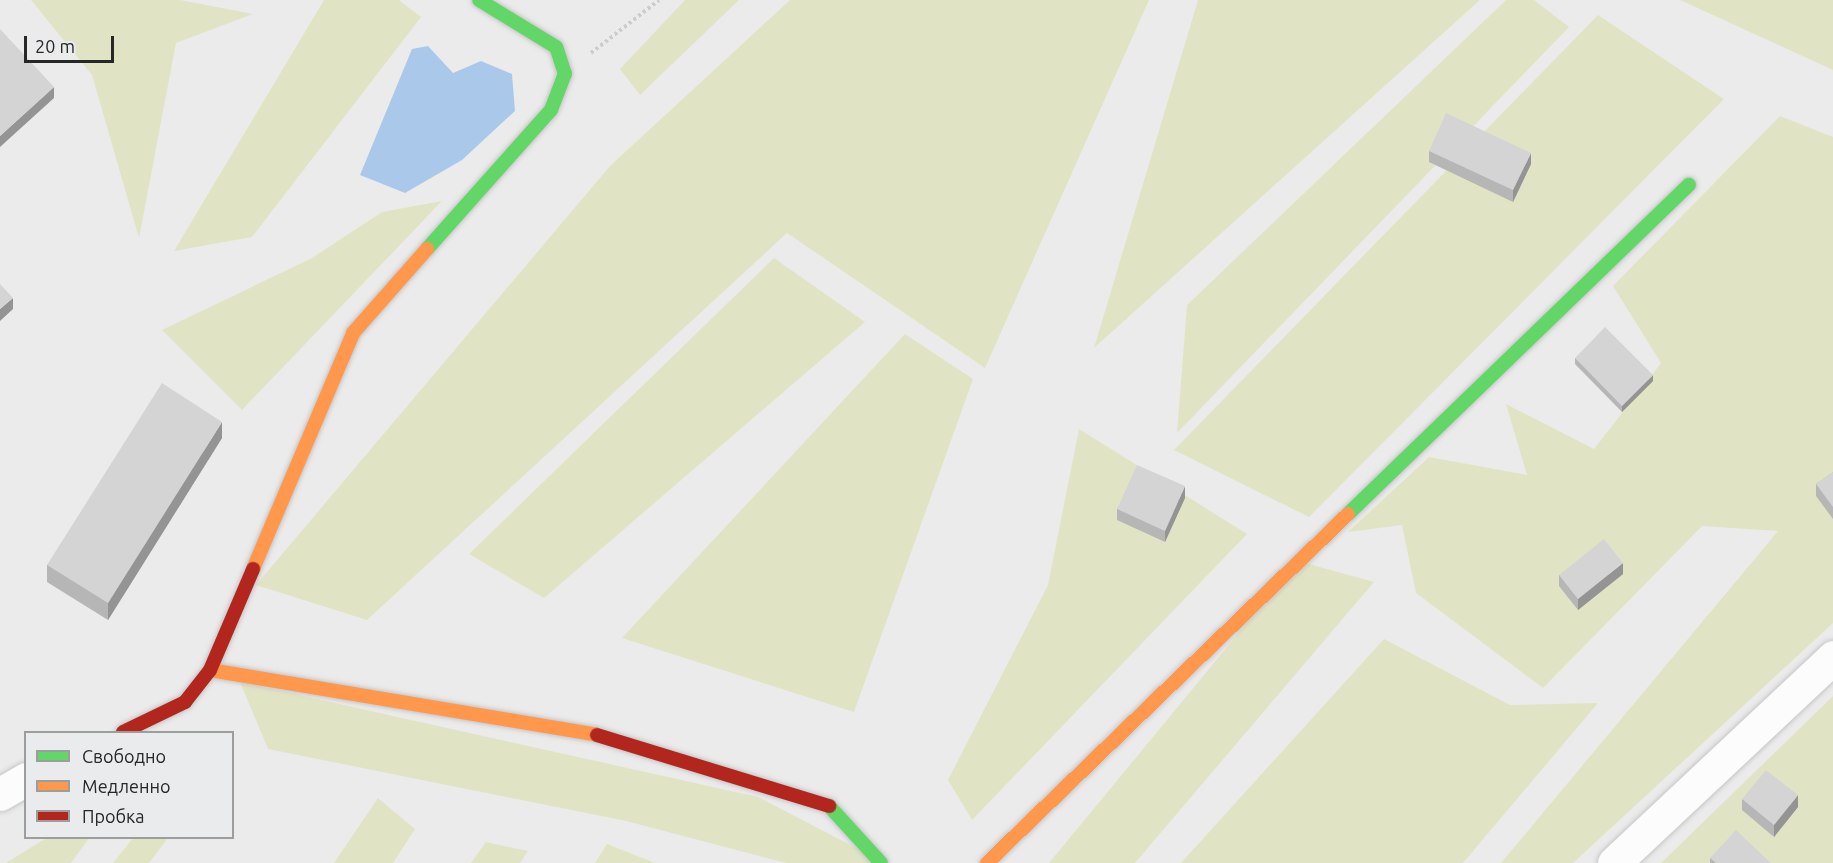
<!DOCTYPE html>
<html>
<head>
<meta charset="utf-8">
<style>
	body { margin:0 }
	#map { position:relative; width:1833px; height:863px; overflow:hidden; background:#ebebeb; font-family:Ubuntu,sans-serif }
	div>[style] { position:absolute }
	.green>* { inset:0; background:#e1e4c4 }
	.water>* { inset:0; background:#aac9ea }
	.path>* { height:4px; margin-top:-2px; transform-origin:0; background:repeating-linear-gradient(90deg,#cbcccc 0 3px,transparent 0 6px) }
	.roads { filter:drop-shadow(0 0 2px #c6c6c6) drop-shadow(0 0 2px #c6c6c6) }
	.street>* { height:33px; margin:-16.5px; padding:0 16.5px; transform-origin:16.5px; border-radius:16.5px; background:#fcfcfc }
	.fast>* { height:14px; margin:-7px; padding:0 7px; transform-origin:7px; border-radius:7px; background:#63d668 }
	.slow>* { height:14px; margin:-7px; padding:0 7px; transform-origin:7px; border-radius:7px; background:#ff974d }
	.jam>* { height:14px; margin:-7px; padding:0 7px; transform-origin:7px; border-radius:7px; background:#b3261e }
	.wall>* { inset:0; background:#b6b6b6 }
	.shaded-wall>* { inset:0; background:#949494 }
	.building>* { inset:0; background:#d4d4d4 }
	span { translate:-50% -50%; white-space:nowrap; text-align:center; line-height:1.15; -webkit-text-stroke:6px #eaebec; paint-order:stroke }
	.legend { position:absolute; left:24px; top:731px; width:210px; height:108px; box-sizing:border-box; background:#eaebec; border:2px solid #9c9d9d; margin:0; padding:8px 10px; list-style:none; font-size:18px; color:#262727 }
	.legend li { display:flex; align-items:center; gap:12px; height:30px }
	.legend b { width:30px; border:2px solid #9c9d9d }
	.scale { position:absolute; left:24px; top:36px; width:90px; height:27px; box-sizing:border-box; border:3px solid #262727; border-top:0; padding-left:8px; font-size:18px; line-height:21px; white-space:nowrap; color:#262727; -webkit-text-stroke:4px #eaebec; paint-order:stroke }
</style>
</head>
<body>
<div id="map">
	<div class="green">
		<div style="clip-path:polygon(31px 0,180px 0,253px 14px,176px 43px,139px 238px,92px 75px)"></div>
		<div style="clip-path:polygon(324px 0,399px 0,421px 17px,252px 237px,174px 251px)"></div>
		<div style="clip-path:polygon(685px 0,739px 0,640px 95px,620px 69px)"></div>
		<div style="clip-path:polygon(790px 0,1149px 0,985px 368px,787px 233px,367px 620px,256px 585px,610px 166px)"></div>
		<div style="clip-path:polygon(1198px 0,1480px 0,1094px 348px)"></div>
		<div style="clip-path:polygon(1506px 0,1534px 0,1569px 27px,1177px 433px,1187px 305px)"></div>
		<div style="clip-path:polygon(1680px 0,1833px 0,1833px 70px)"></div>
		<div style="clip-path:polygon(1598px 15px,1724px 99px,1309px 517px,1174px 450px)"></div>
		<div style="clip-path:polygon(1780px 116px,1833px 137px,1833px 623px,1573px 863px,1501px 863px,1778px 531px,1702px 526px,1543px 688px,1416px 593px,1402px 525px,1348px 532px,1429px 457px,1527px 475px,1506px 404px,1594px 449px,1661px 363px,1613px 286px)"></div>
		<div style="clip-path:polygon(442px 201px,242px 410px,162px 330px,312px 258px,382px 212px)"></div>
		<div style="clip-path:polygon(774px 258px,865px 322px,544px 598px,469px 554px)"></div>
		<div style="clip-path:polygon(905px 334px,973px 379px,854px 712px,622px 638px)"></div>
		<div style="clip-path:polygon(1079px 429px,1247px 534px,972px 820px,948px 780px,1048px 585px)"></div>
		<div style="clip-path:polygon(1298px 561px,1374px 582px,1135px 863px,1049px 863px)"></div>
		<div style="clip-path:polygon(1384px 639px,1510px 705px,1598px 703px,1463px 863px,1181px 863px)"></div>
		<div style="clip-path:polygon(240px 682px,758px 797px,885px 863px,786px 863px,626px 821px,268px 749px)"></div>
		<div style="clip-path:polygon(1833px 696px,1833px 863px,1661px 863px)"></div>
		<div style="clip-path:polygon(378px 798px,415px 829px,393px 863px,334px 863px)"></div>
		<div style="clip-path:polygon(46px 838px,89px 838px,71px 863px,6px 863px)"></div>
		<div style="clip-path:polygon(133px 838px,168px 838px,149px 863px,113px 863px)"></div>
		<div style="clip-path:polygon(486px 842px,528px 851px,520px 863px,471px 863px)"></div>
		<div style="clip-path:polygon(607px 844px,655px 863px,595px 863px)"></div>
	</div>
	<div class="water">
		<div style="clip-path:polygon(428px 46px,453px 73px,481px 61px,512px 74px,515px 111px,462px 160px,405px 193px,360px 175px,412px 49px)"></div>
	</div>
	<div class="path">
		<div style="left:591px;top:53px;width:86px;rotate:-37.9deg"></div>
	</div>
	<div class="roads">
		<div class="street">
			<div style="left:0;top:794px;width:30px;rotate:-30deg"></div>
			<div style="left:1614px;top:863px;width:301px;rotate:-43.2deg"></div>
		</div>
		<div class="fast">
			<div style="left:427px;top:249px;width:186px;rotate:-48.3deg"></div>
			<div style="left:551px;top:110px;width:39px;rotate:-69deg"></div>
			<div style="left:565px;top:74px;width:28px;rotate:-108deg"></div>
			<div style="left:556px;top:47px;width:90px;rotate:-148.6deg"></div>
			<div style="left:1348px;top:514px;width:474px;rotate:-44deg"></div>
			<div style="left:829px;top:806px;width:77px;rotate:47.6deg"></div>
		</div>
		<div class="slow">
			<div style="left:253px;top:569px;width:256px;rotate:-67deg"></div>
			<div style="left:353px;top:333px;width:112px;rotate:-48.6deg"></div>
			<div style="left:210px;top:670px;width:392px;rotate:9.5deg"></div>
			<div style="left:987px;top:863px;width:502px;rotate:-44.03deg"></div>
		</div>
		<div class="jam">
			<div style="left:123px;top:732px;width:69px;rotate:-25.8deg"></div>
			<div style="left:185px;top:702px;width:41px;rotate:-52deg"></div>
			<div style="left:210px;top:670px;width:110px;rotate:-66.9deg"></div>
			<div style="left:597px;top:735px;width:243px;rotate:17deg"></div>
		</div>
	</div>
	<div class="wall">
		<div style="clip-path:polygon(1429px 151px,1531px 164px,1513px 202px,1429px 162px)"></div>
		<div style="clip-path:polygon(1575px 358px,1653px 381px,1622px 412px,1575px 364px)"></div>
		<div style="clip-path:polygon(222px 438px,108px 620px,47px 582px,47px 565px)"></div>
		<div style="clip-path:polygon(1833px 472px,1833px 519px,1816px 496px,1816px 484px)"></div>
		<div style="clip-path:polygon(1185px 498px,1165px 542px,1117px 520px,1117px 509px)"></div>
		<div style="clip-path:polygon(1623px 574px,1578px 610px,1559px 586px,1559px 575px)"></div>
		<div style="clip-path:polygon(1742px 799px,1798px 807px,1774px 837px,1742px 810px)"></div>
		<div style="clip-path:polygon(1710px 858px,1771px 863px,1710px 863px)"></div>
	</div>
	<div class="shaded-wall">
		<div style="clip-path:polygon(54px 87px,54px 98px,0 147px,0 136px)"></div>
		<div style="clip-path:polygon(1531px 153px,1531px 164px,1513px 202px,1513px 190px)"></div>
		<div style="clip-path:polygon(13px 298px,13px 309px,0 321px,0 309px)"></div>
		<div style="clip-path:polygon(1653px 375px,1653px 381px,1622px 412px,1622px 406px)"></div>
		<div style="clip-path:polygon(222px 422px,222px 438px,108px 620px,108px 603px)"></div>
		<div style="clip-path:polygon(1185px 486px,1185px 498px,1165px 542px,1165px 531px)"></div>
		<div style="clip-path:polygon(1623px 563px,1623px 574px,1578px 610px,1578px 599px)"></div>
		<div style="clip-path:polygon(1798px 795px,1798px 807px,1774px 837px,1774px 825px)"></div>
	</div>
	<div class="building">
		<div style="clip-path:polygon(0 29px,54px 87px,0 136px)"></div>
		<div style="clip-path:polygon(1446px 113px,1531px 153px,1513px 190px,1429px 151px)"></div>
		<div style="clip-path:polygon(0 284px,13px 298px,0 309px)"></div>
		<div style="clip-path:polygon(1605px 327px,1653px 375px,1622px 406px,1575px 358px)"></div>
		<div style="clip-path:polygon(162px 383px,222px 422px,108px 603px,47px 565px)"></div>
		<div style="clip-path:polygon(1137px 465px,1185px 486px,1165px 531px,1117px 509px)"></div>
		<div style="clip-path:polygon(1833px 472px,1833px 507px,1816px 484px)"></div>
		<div style="clip-path:polygon(1604px 539px,1623px 563px,1578px 599px,1559px 575px)"></div>
		<div style="clip-path:polygon(1766px 770px,1798px 795px,1774px 825px,1742px 799px)"></div>
		<div style="clip-path:polygon(1736px 830px,1771px 863px,1716px 863px,1710px 858px)"></div>
	</div>
	<ul class="legend">
	<li><b style="height:8px;background:#63d668"></b>Свободно</li>
	<li><b style="height:8px;background:#ff974d"></b>Медленно</li>
	<li><b style="height:8px;background:#b3261e"></b>Пробка</li>
	</ul>
	<div class="scale">20 m</div>
</div>
</body>
</html>
